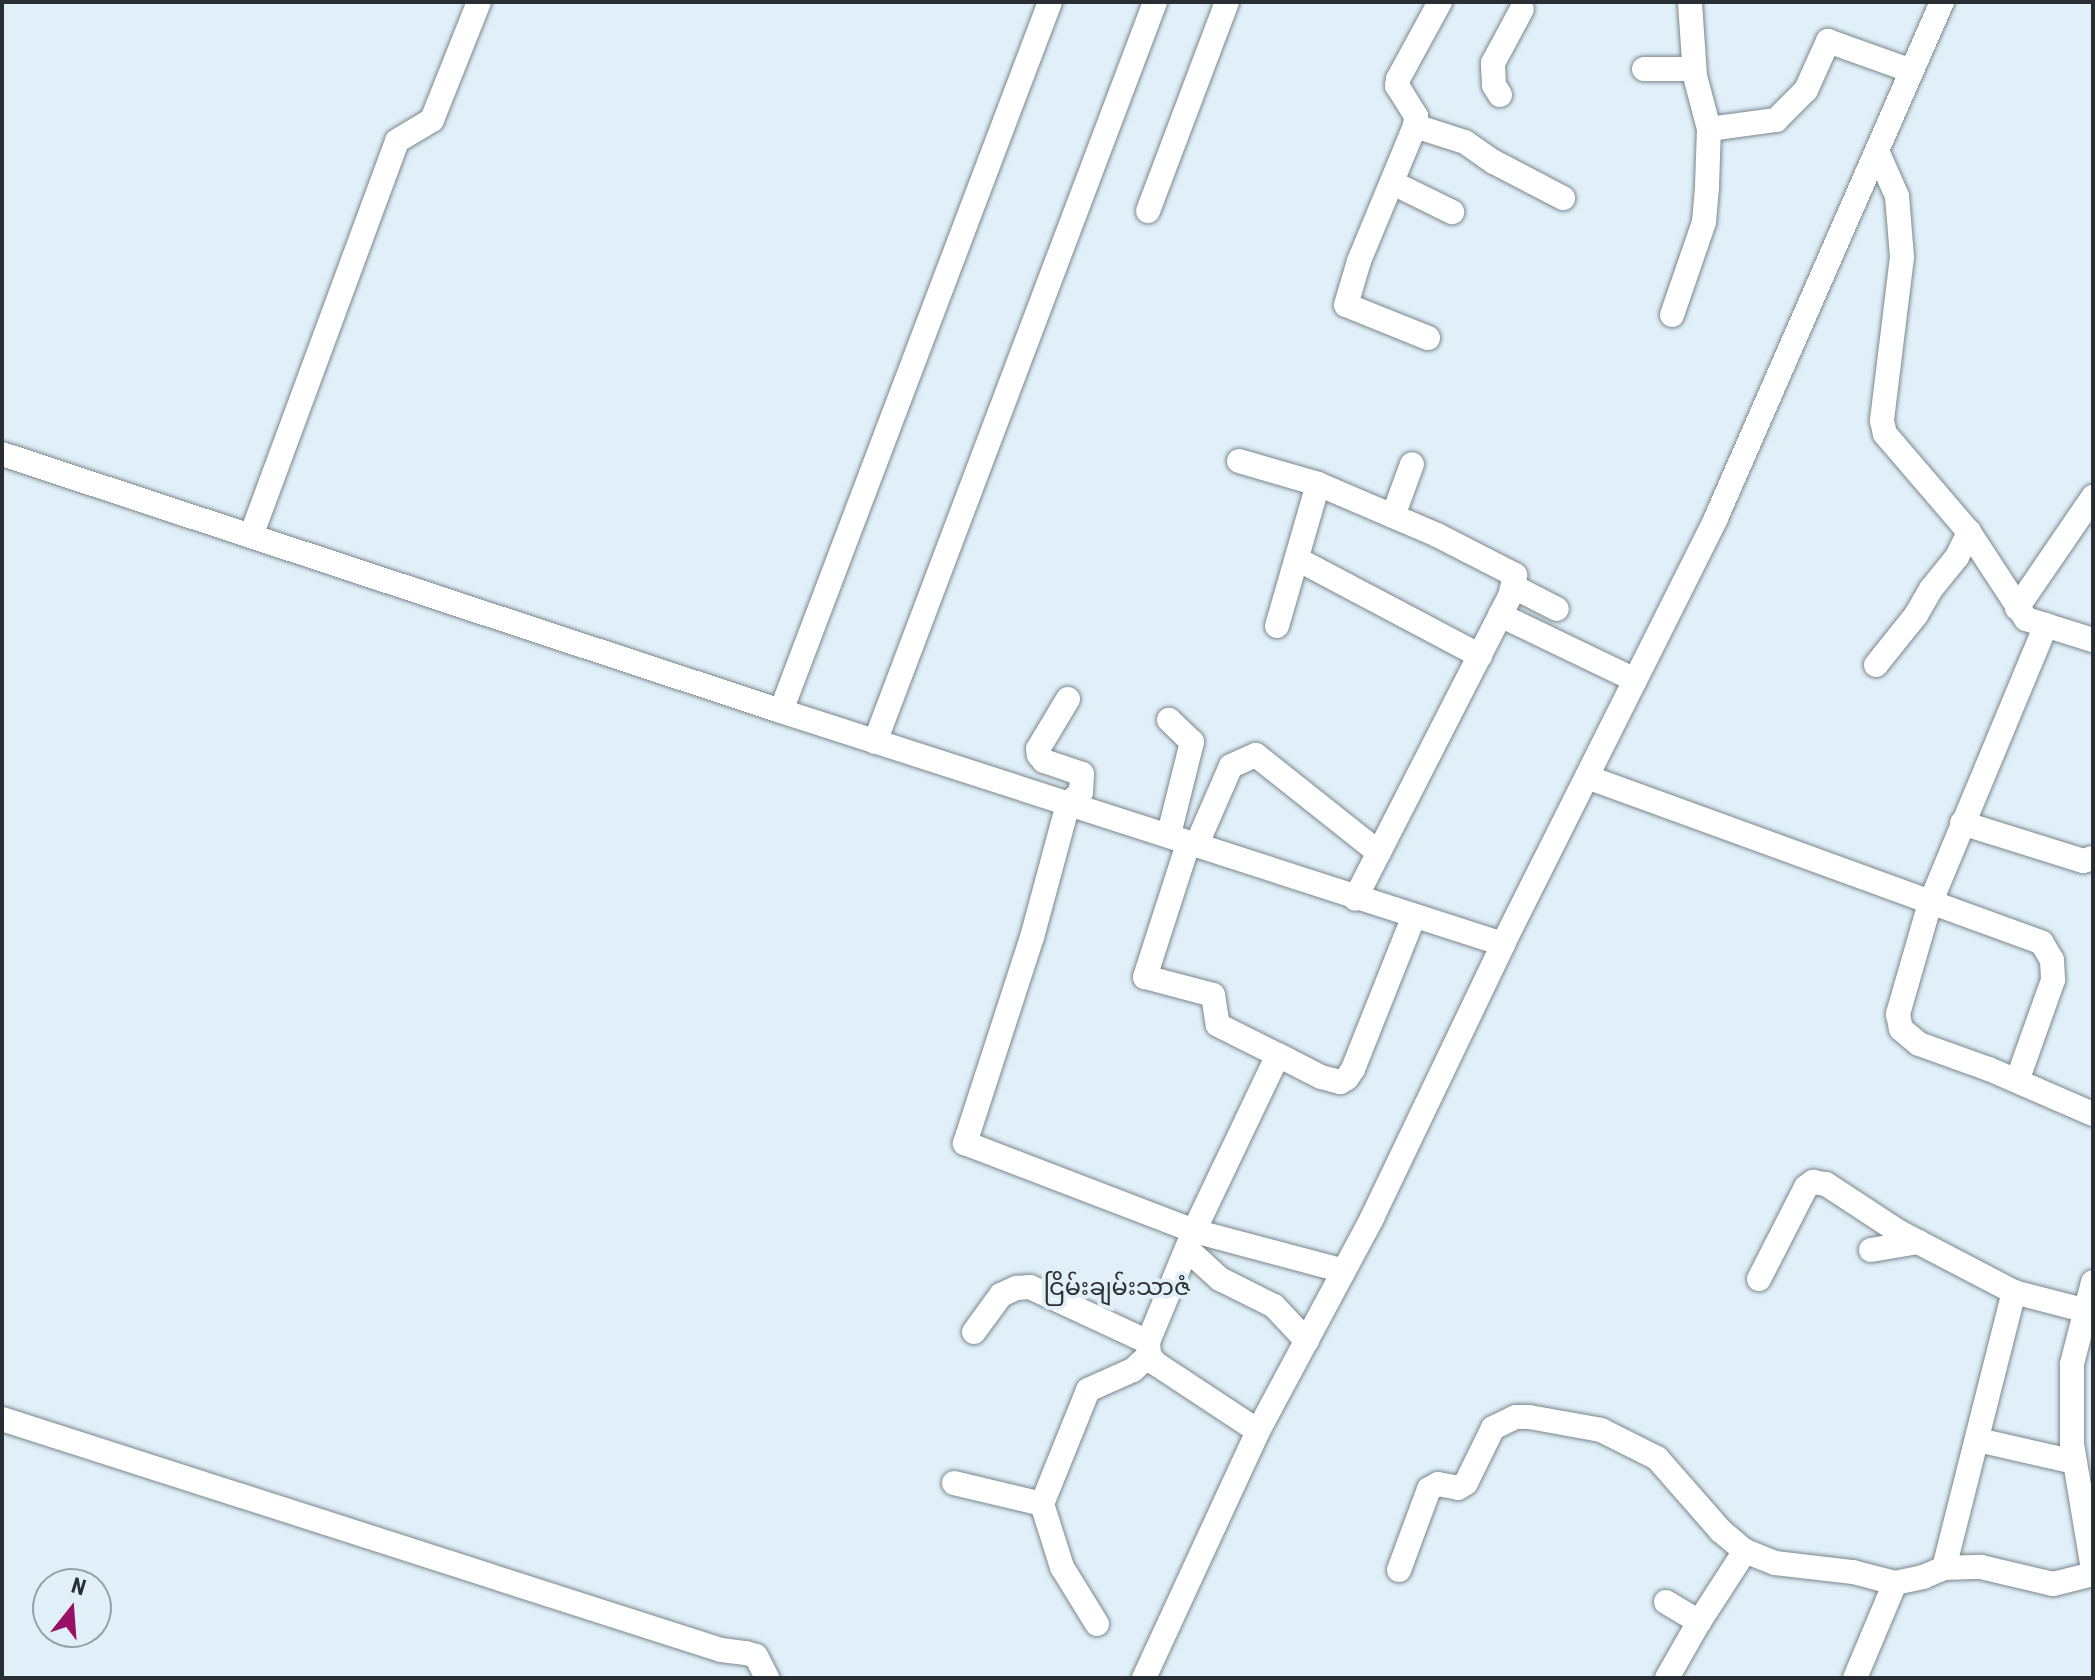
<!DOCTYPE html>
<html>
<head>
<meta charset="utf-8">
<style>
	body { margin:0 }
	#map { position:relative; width:2095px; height:1680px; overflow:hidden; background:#e1f0f8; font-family:"Roboto Condensed","Noto Sans Myanmar",sans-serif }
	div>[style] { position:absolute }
	.roads { filter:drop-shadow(0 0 2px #7a878e) drop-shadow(0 0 2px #7a878e) }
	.minor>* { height:24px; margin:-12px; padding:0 12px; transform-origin:12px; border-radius:12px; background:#fff }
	span { translate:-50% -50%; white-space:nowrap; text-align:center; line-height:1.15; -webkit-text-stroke:8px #e1f0f8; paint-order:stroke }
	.quarter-label { font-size:24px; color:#282e31 }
	.frame { position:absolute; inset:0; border:4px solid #282e31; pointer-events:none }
	.north { position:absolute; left:32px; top:1568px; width:80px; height:80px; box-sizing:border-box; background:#e1f0f8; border:2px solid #97a2a8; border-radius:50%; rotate:17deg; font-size:22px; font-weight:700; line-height:32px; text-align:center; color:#282e31 }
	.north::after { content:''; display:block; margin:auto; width:28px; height:36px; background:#981166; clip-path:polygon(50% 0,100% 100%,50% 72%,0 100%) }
</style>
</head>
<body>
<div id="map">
	<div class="roads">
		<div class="minor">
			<div style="left:1644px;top:69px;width:50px"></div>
			<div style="left:1500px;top:95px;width:12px;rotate:-121deg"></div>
			<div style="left:1494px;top:85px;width:22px;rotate:-93deg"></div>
			<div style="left:1493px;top:63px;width:61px;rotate:-61.8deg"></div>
			<div style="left:1415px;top:126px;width:52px;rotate:17.7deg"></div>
			<div style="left:1465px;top:142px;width:35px;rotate:35deg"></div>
			<div style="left:1494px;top:162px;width:78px;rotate:27.6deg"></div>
			<div style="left:1709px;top:129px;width:68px;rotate:-7.7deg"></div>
			<div style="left:1776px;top:120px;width:42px;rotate:-45deg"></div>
			<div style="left:1806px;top:90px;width:54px;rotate:-65.8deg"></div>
			<div style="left:1828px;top:41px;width:89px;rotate:19.7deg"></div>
			<div style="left:1877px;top:151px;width:49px;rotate:66deg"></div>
			<div style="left:1897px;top:196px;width:61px;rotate:85.3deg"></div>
			<div style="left:1902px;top:257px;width:165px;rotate:97deg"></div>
			<div style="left:1882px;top:421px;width:13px;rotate:77deg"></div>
			<div style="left:1885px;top:434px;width:129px;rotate:49.4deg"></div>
			<div style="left:1969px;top:532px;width:104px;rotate:56.8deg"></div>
			<div style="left:2026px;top:619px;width:70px;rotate:17.4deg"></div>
			<div style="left:1393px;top:183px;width:66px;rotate:26.2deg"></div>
			<div style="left:1148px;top:211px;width:223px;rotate:-69.3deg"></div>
			<div style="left:1672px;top:315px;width:98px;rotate:-71deg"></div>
			<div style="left:1704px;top:222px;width:36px;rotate:-85deg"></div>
			<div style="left:1707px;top:186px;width:57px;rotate:-88deg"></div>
			<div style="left:1709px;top:129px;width:55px;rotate:-104.8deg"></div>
			<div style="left:1695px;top:76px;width:74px;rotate:-93.9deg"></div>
			<div style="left:1428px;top:338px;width:88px;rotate:-158.1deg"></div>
			<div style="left:1346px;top:305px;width:46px;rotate:-73.5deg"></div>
			<div style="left:1359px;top:261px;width:146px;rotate:-67.5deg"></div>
			<div style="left:1415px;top:126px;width:10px;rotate:-84deg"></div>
			<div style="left:1416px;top:116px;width:36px;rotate:-122deg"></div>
			<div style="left:1397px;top:86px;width:7px;rotate:-82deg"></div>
			<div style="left:1398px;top:79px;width:88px;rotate:-61.4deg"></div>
			<div style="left:2px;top:454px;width:820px;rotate:18.26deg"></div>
			<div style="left:781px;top:711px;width:759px;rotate:17.89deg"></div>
			<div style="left:1239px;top:461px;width:82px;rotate:16.2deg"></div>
			<div style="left:1318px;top:484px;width:129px;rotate:23.2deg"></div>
			<div style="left:1437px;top:535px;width:88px;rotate:27.1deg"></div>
			<div style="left:1515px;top:575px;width:22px;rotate:103deg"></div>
			<div style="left:1510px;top:596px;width:340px;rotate:117.1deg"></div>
			<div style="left:1393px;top:516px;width:55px;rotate:-69.9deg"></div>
			<div style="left:251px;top:536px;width:421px;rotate:-69.7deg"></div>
			<div style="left:397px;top:141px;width:41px;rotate:-31deg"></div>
			<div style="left:432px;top:120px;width:127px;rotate:-68.3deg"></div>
			<div style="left:1299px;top:560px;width:205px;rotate:27.9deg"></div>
			<div style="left:1514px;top:587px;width:48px;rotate:27.1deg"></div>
			<div style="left:2017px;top:608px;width:135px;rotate:-55.6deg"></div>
			<div style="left:1500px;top:615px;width:150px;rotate:25.7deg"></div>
			<div style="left:2046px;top:625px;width:301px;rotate:112.6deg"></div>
			<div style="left:1930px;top:903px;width:116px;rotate:106.1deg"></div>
			<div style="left:1898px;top:1014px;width:15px;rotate:79deg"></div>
			<div style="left:1901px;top:1029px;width:23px;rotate:40deg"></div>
			<div style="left:1919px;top:1044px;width:74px;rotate:19.7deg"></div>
			<div style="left:1989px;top:1069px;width:113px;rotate:23.4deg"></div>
			<div style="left:1277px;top:626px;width:148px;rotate:-73.9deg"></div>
			<div style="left:1876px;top:665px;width:64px;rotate:-51.3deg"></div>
			<div style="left:1916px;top:615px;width:30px;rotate:-60deg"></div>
			<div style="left:1931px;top:589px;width:41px;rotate:-50.9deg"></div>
			<div style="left:1957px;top:557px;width:28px;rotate:-64deg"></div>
			<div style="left:1068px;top:699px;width:58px;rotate:121deg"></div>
			<div style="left:1038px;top:749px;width:6px;rotate:81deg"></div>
			<div style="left:1039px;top:755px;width:8px;rotate:50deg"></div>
			<div style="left:1044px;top:761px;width:40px;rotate:18.9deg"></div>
			<div style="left:1082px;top:774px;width:18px;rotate:93deg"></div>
			<div style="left:1081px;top:792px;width:18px;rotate:137deg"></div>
			<div style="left:1068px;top:804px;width:138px;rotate:105.1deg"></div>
			<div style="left:1032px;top:937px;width:217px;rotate:108deg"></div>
			<div style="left:965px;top:1143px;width:245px;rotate:21deg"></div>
			<div style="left:1194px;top:1231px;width:155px;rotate:14.9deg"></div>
			<div style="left:781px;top:711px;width:758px;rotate:-69.22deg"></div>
			<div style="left:875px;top:742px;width:791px;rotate:-69.27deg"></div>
			<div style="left:1587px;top:777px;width:484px;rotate:20deg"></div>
			<div style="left:2042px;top:943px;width:20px;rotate:60deg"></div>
			<div style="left:2052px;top:960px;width:20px;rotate:87deg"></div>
			<div style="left:2053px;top:980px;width:107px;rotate:109.6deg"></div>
			<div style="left:1962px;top:823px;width:127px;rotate:17.4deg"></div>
			<div style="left:2083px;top:861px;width:10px;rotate:-17deg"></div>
			<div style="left:1169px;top:834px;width:95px;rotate:-76deg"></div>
			<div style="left:1192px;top:742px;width:32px;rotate:-136deg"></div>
			<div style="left:1188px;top:844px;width:140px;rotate:107.9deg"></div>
			<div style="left:1145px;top:977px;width:70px;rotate:14.8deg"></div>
			<div style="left:1213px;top:995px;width:30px;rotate:81deg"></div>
			<div style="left:1218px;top:1025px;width:67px;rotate:26.6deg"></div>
			<div style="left:1196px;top:846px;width:87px;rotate:-66.4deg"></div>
			<div style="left:1231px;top:766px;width:27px;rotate:-24deg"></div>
			<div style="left:1256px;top:755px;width:157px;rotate:38.5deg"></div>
			<div style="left:1187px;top:1249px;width:45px;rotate:42.3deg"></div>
			<div style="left:1220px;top:1279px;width:60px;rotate:26.6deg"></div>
			<div style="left:1274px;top:1306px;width:48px;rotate:46.7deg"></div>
			<div style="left:1871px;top:1250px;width:48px;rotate:-9.7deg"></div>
			<div style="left:1759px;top:1279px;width:103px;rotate:-62.9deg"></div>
			<div style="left:1806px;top:1187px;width:9px;rotate:-36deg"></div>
			<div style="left:1813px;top:1182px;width:13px;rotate:9deg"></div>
			<div style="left:1826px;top:1184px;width:87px;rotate:33.3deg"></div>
			<div style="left:1899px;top:1232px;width:130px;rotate:27.6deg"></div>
			<div style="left:2014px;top:1292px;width:71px;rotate:14.6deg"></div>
			<div style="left:2093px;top:1282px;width:85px;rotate:104.4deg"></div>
			<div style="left:2072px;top:1364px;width:80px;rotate:90deg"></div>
			<div style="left:2072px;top:1444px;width:127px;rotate:80.5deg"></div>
			<div style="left:974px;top:1332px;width:46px;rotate:-53.9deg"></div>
			<div style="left:1001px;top:1295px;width:17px;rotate:-25deg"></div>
			<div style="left:1016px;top:1288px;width:14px;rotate:-4deg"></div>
			<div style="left:1030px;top:1287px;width:130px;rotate:25deg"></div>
			<div style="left:2px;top:1419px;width:755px;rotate:17.81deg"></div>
			<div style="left:721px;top:1650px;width:25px;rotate:7deg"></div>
			<div style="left:746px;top:1653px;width:10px;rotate:17deg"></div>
			<div style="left:756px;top:1656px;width:25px;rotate:63deg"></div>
			<div style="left:1258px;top:1431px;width:123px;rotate:-146.6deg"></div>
			<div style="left:1155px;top:1363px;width:10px;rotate:-127deg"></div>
			<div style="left:1149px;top:1355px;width:13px;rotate:-94deg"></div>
			<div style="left:1148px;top:1342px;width:120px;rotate:-67.5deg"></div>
			<div style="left:1194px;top:1231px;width:195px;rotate:-64.5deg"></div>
			<div style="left:1278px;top:1055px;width:48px;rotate:27.1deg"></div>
			<div style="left:1321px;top:1077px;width:20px;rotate:15deg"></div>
			<div style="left:1340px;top:1082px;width:8px;rotate:-30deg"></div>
			<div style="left:1347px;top:1078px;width:11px;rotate:-56deg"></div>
			<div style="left:1353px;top:1069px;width:165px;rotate:-68.3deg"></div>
			<div style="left:1978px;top:1440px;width:99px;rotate:12.8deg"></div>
			<div style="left:954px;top:1483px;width:90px;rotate:13.4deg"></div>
			<div style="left:1944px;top:1568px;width:285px;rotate:-75.8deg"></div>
			<div style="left:1399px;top:1570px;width:86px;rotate:-69.7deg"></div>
			<div style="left:1429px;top:1489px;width:10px;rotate:-29deg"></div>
			<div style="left:1438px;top:1484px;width:20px;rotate:11deg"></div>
			<div style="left:1458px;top:1488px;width:9px;rotate:-32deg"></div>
			<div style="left:1466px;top:1483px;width:61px;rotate:-63.9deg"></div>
			<div style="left:1493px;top:1428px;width:25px;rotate:-26deg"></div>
			<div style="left:1516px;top:1417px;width:13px"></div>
			<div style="left:1529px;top:1417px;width:73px;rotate:10.2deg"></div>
			<div style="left:1601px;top:1430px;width:63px;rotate:26.6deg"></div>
			<div style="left:1657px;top:1458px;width:97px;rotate:48.8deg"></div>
			<div style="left:1721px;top:1531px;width:31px;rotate:40deg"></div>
			<div style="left:1745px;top:1551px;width:32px;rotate:22deg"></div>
			<div style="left:1775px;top:1563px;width:79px;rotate:6.6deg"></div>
			<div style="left:1853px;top:1572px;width:43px;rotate:14.7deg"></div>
			<div style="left:1895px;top:1583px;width:29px;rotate:-12deg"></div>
			<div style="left:1923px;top:1577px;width:23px;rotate:-23deg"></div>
			<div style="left:1944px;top:1568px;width:37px;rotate:-2deg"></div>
			<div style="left:1981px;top:1567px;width:74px;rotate:13.3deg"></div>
			<div style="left:2053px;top:1584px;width:41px;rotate:-14deg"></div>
			<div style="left:1666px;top:1602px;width:39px;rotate:31deg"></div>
			<div style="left:1699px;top:1622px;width:85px;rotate:-57.1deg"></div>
			<div style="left:1097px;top:1624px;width:67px;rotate:-121.6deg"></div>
			<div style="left:1062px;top:1567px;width:66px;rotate:-107.6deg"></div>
			<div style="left:1042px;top:1504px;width:123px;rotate:-68deg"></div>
			<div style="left:1088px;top:1390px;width:49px;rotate:-24deg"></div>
			<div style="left:1133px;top:1370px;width:22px;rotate:-43deg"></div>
			<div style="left:1144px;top:1678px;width:272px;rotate:-65.2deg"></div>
			<div style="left:1258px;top:1431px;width:242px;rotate:-61.8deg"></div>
			<div style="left:1372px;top:1218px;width:304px;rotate:-64.4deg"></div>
			<div style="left:1503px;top:944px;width:476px;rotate:-63.4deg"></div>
			<div style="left:1716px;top:518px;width:563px;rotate:-66.35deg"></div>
			<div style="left:1667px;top:1678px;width:64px;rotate:-60.3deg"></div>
			<div style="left:1855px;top:1678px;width:103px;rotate:-67.2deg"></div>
		</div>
	</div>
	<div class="quarter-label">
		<span style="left:1117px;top:1288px">ငြိမ်းချမ်းသာဇံ</span>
	</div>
	<div class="frame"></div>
	<div class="north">N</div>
</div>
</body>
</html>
